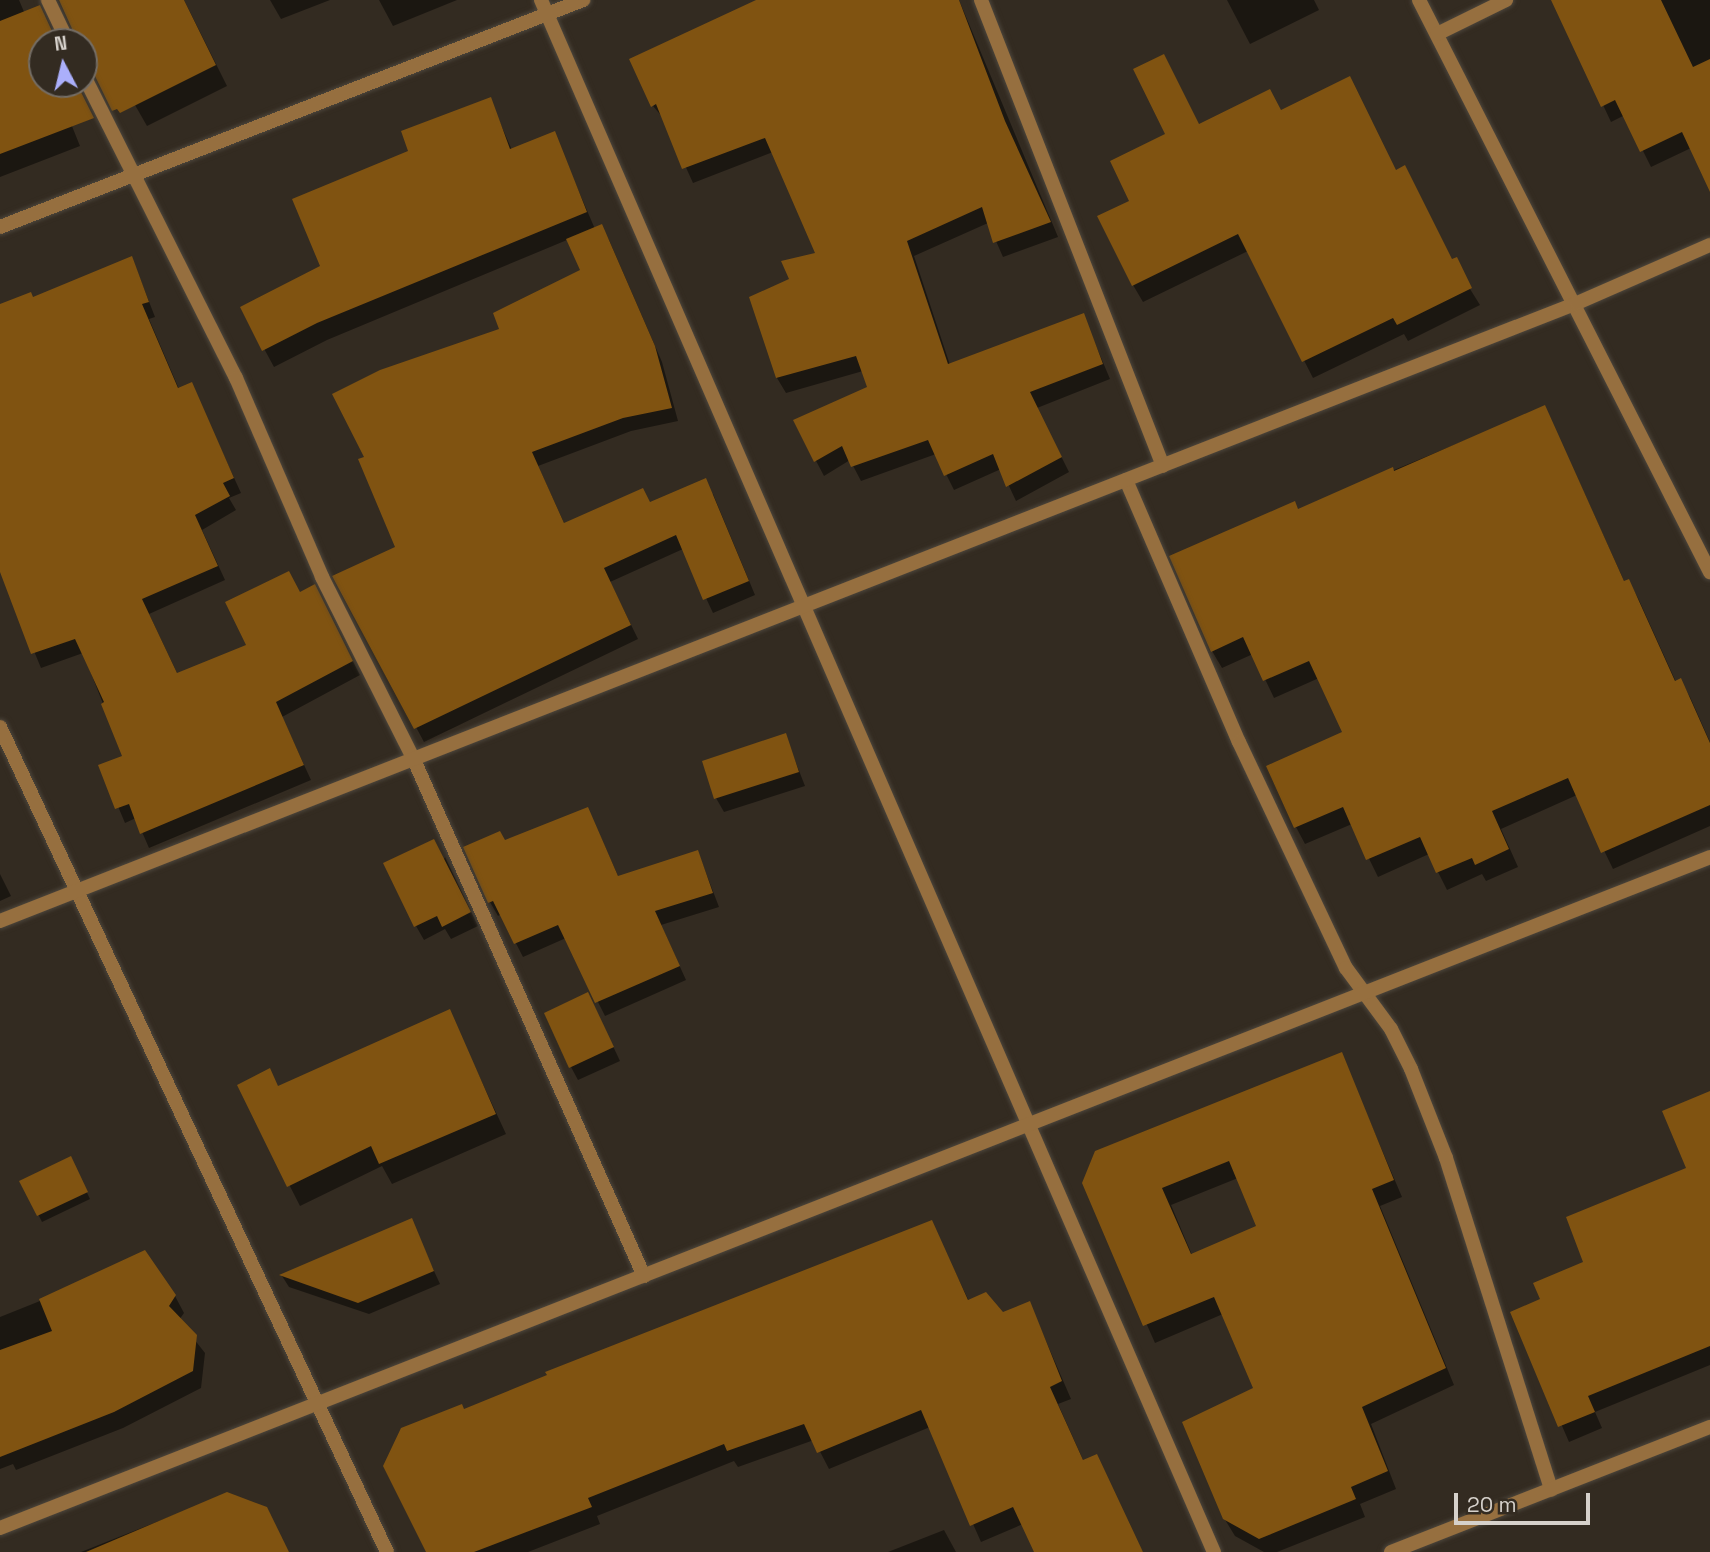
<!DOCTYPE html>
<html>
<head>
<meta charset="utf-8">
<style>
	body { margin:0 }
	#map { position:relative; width:1710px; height:1552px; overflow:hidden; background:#332b21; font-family:"Space Grotesk",sans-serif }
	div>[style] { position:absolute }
	.shadow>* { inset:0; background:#0007 }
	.building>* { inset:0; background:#805311 }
	.roads { filter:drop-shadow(0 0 2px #4d463c) drop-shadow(0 0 2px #4d463c) }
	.street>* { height:14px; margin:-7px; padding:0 7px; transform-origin:7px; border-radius:7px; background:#966f3f }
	span { translate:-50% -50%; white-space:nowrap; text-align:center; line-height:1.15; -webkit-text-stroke:6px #332b21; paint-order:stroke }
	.north { position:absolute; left:28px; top:28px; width:70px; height:70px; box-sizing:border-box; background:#332b21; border:2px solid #746d65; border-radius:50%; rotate:353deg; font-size:19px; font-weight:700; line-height:28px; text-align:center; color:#d6d1cb }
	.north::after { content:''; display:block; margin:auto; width:24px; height:32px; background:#abaffb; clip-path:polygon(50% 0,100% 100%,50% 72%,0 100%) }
	.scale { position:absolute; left:1454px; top:1493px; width:136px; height:32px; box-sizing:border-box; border:4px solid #d6d1cb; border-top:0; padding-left:9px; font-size:21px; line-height:24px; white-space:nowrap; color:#d6d1cb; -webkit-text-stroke:5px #332b21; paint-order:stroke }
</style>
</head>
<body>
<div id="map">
	<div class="shadow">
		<div style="clip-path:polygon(0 0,19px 0,42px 54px,42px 84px,55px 84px,80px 146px,0 177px)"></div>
		<div style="clip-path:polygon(124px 0,184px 0,227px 86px,147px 126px,135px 105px)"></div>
		<div style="clip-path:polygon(270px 0,330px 0,281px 19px)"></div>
		<div style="clip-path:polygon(379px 0,457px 0,393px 26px)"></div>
		<div style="clip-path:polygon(760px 0,959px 0,1058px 237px,1003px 257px,988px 223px,914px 256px,950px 365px,1083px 315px,1110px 379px,1037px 408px,1069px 472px,1016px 501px,1001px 469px,954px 490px,936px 454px,861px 481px,850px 460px,824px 476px,795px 421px,870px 388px,863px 371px,786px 393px,777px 378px,792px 280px,817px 254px,773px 152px,693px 183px,664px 119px,653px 106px)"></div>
		<div style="clip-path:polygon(1227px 0,1314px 0,1319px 10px,1250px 44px)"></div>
		<div style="clip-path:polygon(1554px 0,1710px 0,1710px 157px,1691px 148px,1651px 167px,1625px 115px,1611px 122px)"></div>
		<div style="clip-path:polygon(490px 100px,512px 150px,554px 134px,595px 229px,601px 226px,609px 240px,662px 362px,678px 421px,631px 431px,538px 466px,565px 525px,651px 503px,713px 494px,755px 595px,713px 613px,683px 549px,610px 582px,638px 639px,424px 742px,335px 577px,397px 548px,366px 458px,501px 330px,582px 270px,567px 240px,327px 340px,274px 367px,242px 308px,322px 267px,410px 152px)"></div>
		<div style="clip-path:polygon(1281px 112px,1397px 172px,1480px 305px,1408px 341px,1404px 334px,1313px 378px,1248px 251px,1143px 302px,1133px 285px,1132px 202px,1199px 126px)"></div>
		<div style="clip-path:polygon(132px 258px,155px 317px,149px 319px,179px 389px,191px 384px,241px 493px,229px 498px,236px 510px,202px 530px,225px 580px,149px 614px,178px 675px,248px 646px,300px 593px,322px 601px,360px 675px,282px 717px,311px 780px,149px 848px,136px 818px,125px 823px,101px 766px,124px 757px,83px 653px,41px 668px,0 569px,0 305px,33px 299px)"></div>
		<div style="clip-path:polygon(1545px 407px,1625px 583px,1628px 581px,1638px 598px,1676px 682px,1680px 680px,1690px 697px,1710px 742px,1710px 826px,1613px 869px,1577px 795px,1501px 829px,1518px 867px,1486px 881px,1482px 874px,1447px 890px,1429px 854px,1378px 877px,1352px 824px,1305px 844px,1296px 827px,1344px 733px,1319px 678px,1274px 698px,1253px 654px,1222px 668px,1212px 651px,1298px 510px)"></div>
		<div style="clip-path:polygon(785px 735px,805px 786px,724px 812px,716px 798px)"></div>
		<div style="clip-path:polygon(588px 809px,619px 878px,698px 852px,719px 907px,661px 925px,686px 980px,605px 1016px,566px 938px,523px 957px,501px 914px,498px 916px,490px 902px,505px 842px)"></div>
		<div style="clip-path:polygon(445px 857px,478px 926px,451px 939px,445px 929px,424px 940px,416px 926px)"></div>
		<div style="clip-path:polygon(0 874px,11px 896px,0 901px)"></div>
		<div style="clip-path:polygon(595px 1008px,620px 1061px,578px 1080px,571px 1067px)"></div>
		<div style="clip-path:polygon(449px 1011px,506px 1134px,392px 1184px,382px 1166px,300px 1206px,239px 1086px,278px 1087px)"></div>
		<div style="clip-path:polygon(evenodd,1341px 1054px,1402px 1197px,1380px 1206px,1454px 1385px,1371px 1424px,1396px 1489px,1360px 1504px,1365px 1517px,1277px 1552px,1264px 1552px,1235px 1536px,1224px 1518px,1255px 1389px,1223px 1314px,1155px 1343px,1084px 1183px,1341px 1054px,1238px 1178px,1258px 1227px,1192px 1255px,1171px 1205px,1238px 1178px)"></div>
		<div style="clip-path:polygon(1710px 1093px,1710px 1365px,1595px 1412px,1602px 1428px,1569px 1442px,1513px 1313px,1542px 1300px,1688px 1169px)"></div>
		<div style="clip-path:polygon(74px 1165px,90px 1199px,42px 1222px,22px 1182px)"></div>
		<div style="clip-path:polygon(411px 1221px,440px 1284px,369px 1314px,289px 1287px,282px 1276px)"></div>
		<div style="clip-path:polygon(931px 1222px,969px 1301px,1003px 1314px,1030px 1304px,1071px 1399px,1058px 1404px,1084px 1462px,1143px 1552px,1036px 1552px,1023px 1524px,981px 1542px,930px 1427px,829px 1469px,814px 1440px,738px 1467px,734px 1461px,597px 1516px,600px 1524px,528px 1552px,428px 1552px,464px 1411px)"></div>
		<div style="clip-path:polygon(90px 1281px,175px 1296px,184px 1313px,179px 1320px,205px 1353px,201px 1388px,123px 1428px,16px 1470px,13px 1464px,0 1469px,0 1317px)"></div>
		<div style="clip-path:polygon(227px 1494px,289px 1552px,81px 1552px)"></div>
		<div style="clip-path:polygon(944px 1530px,956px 1552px,888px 1552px)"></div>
	</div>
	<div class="building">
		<div style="clip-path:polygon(59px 0,184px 0,216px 65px,120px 113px,117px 109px,112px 111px,93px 72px,84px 66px,84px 42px,78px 42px)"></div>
		<div style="clip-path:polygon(756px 0,959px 0,1005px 121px,1051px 222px,993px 243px,982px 207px,907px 241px,948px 364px,1084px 313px,1103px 364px,1030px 392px,1062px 457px,1006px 487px,993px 454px,944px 476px,928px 440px,851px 467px,842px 446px,814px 462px,793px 420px,867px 387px,856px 356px,776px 378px,749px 297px,789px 279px,781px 261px,815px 253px,765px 138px,682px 169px,656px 104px,651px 107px,629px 59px)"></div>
		<div style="clip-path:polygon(1551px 0,1661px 0,1693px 67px,1710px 59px,1710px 192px,1682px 132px,1640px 152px,1615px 100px,1601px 107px)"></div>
		<div style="clip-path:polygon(40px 5px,57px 42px,42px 42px,42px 84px,77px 84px,94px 118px,0 154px,0 21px)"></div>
		<div style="clip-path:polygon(1164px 54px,1199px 124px,1270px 89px,1281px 110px,1350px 76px,1396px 170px,1405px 165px,1452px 259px,1457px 257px,1472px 288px,1397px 325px,1393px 318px,1302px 362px,1238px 234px,1132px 286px,1097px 216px,1129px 201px,1110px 161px,1165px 134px,1133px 69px)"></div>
		<div style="clip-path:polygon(491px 97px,510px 149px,555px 131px,587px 212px,317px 323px,262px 351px,240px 307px,320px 266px,292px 199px,408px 151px,401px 131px)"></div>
		<div style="clip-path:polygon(602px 224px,655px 346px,672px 408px,623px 418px,532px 452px,564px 523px,643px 488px,650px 502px,706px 478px,749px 581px,703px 600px,676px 535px,604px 568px,631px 625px,414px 729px,332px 576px,395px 547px,358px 459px,364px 457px,332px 394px,380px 370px,499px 329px,493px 313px,580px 270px,566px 239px)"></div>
		<div style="clip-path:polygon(132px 256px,149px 302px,142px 304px,178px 388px,192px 382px,234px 478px,223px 483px,230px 496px,195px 515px,218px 566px,142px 599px,177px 673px,246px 645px,225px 602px,289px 571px,300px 592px,315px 584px,353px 661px,276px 702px,304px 765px,140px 834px,129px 804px,115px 809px,98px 765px,122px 756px,101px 704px,104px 702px,75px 639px,31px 654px,0 572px,0 304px,31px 292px,33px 297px)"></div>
		<div style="clip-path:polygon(1545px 405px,1624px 581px,1629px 579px,1675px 681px,1681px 678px,1710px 743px,1710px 805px,1601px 853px,1568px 778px,1492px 811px,1509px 849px,1475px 865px,1472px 858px,1436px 873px,1420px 837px,1366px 860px,1343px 807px,1294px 828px,1266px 766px,1342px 732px,1309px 661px,1263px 681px,1243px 637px,1211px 652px,1169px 556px,1295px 501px,1298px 509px,1393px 467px,1394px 471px)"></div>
		<div style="clip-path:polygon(786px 733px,799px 772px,714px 799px,702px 761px)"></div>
		<div style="clip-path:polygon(588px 807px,618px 876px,698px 850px,713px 893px,655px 911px,680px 966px,595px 1003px,558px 925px,514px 944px,493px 901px,488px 903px,463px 847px,500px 831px,505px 840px)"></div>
		<div style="clip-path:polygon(434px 839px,471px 912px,442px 927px,437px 916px,414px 927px,383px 863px)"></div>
		<div style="clip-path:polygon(588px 992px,614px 1047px,569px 1068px,544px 1013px)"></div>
		<div style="clip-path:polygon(450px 1009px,496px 1114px,379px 1164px,371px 1146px,287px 1187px,237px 1085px,270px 1068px,278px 1086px)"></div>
		<div style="clip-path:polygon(evenodd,1342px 1052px,1394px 1180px,1372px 1189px,1446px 1368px,1362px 1407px,1388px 1471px,1351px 1487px,1356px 1499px,1259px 1539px,1223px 1519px,1182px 1422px,1253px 1388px,1214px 1297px,1143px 1326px,1082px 1183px,1095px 1151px,1342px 1052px,1229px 1161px,1256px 1226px,1191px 1254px,1162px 1188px,1229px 1161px)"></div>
		<div style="clip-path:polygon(1710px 1091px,1710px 1346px,1588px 1396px,1595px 1412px,1558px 1427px,1510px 1312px,1540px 1299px,1533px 1283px,1583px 1262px,1566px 1217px,1686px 1168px,1662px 1111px)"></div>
		<div style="clip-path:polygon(71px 1156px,88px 1192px,37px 1216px,19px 1181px)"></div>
		<div style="clip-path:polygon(412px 1218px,434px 1271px,358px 1303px,279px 1275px)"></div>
		<div style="clip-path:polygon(932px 1220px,968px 1300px,986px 1292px,1003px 1312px,1030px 1301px,1062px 1381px,1050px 1387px,1083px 1460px,1097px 1454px,1143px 1552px,1034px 1552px,1013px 1507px,970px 1526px,921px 1410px,817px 1453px,804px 1424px,727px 1451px,724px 1444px,588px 1498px,592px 1507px,474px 1552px,426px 1552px,383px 1466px,401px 1428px,462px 1404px,464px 1409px,547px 1375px,545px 1372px)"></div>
		<div style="clip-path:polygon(145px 1250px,176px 1295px,169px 1306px,197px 1335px,193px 1371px,114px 1412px,0 1457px,0 1350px,52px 1331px,39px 1299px)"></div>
		<div style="clip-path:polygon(227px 1492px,267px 1507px,289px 1552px,86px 1552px)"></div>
	</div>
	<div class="roads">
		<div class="street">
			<div style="left:48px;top:0;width:47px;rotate:64.5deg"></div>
			<div style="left:541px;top:0;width:1692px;rotate:66.56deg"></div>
			<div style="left:981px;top:0;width:500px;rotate:68.67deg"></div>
			<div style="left:1419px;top:0;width:642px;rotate:63.04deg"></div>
			<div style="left:1437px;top:34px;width:77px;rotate:-26.2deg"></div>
			<div style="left:84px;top:76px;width:338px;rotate:63.3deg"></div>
			<div style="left:236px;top:378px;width:217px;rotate:66.6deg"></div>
			<div style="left:322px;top:577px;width:205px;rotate:63.3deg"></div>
			<div style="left:414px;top:760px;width:565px;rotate:65.98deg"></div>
			<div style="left:0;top:227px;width:626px;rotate:-21.27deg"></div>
			<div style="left:1126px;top:480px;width:285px;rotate:66.7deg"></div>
			<div style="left:1239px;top:742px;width:250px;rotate:64.7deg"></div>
			<div style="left:1346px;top:968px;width:76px;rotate:53.6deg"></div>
			<div style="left:1391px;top:1029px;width:45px;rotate:63.4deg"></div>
			<div style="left:1411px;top:1069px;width:96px;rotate:68.5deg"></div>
			<div style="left:1446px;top:1158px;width:348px;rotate:72.4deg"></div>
			<div style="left:0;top:727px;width:911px;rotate:64.87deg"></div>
			<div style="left:0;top:921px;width:1694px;rotate:-21.4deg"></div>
			<div style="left:1577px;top:303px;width:145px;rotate:-23.6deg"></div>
			<div style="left:0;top:1528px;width:1837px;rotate:-21.42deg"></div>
			<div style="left:1391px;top:1552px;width:343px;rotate:-21.4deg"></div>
		</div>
	</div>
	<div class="north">N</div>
	<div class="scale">20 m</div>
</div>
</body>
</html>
